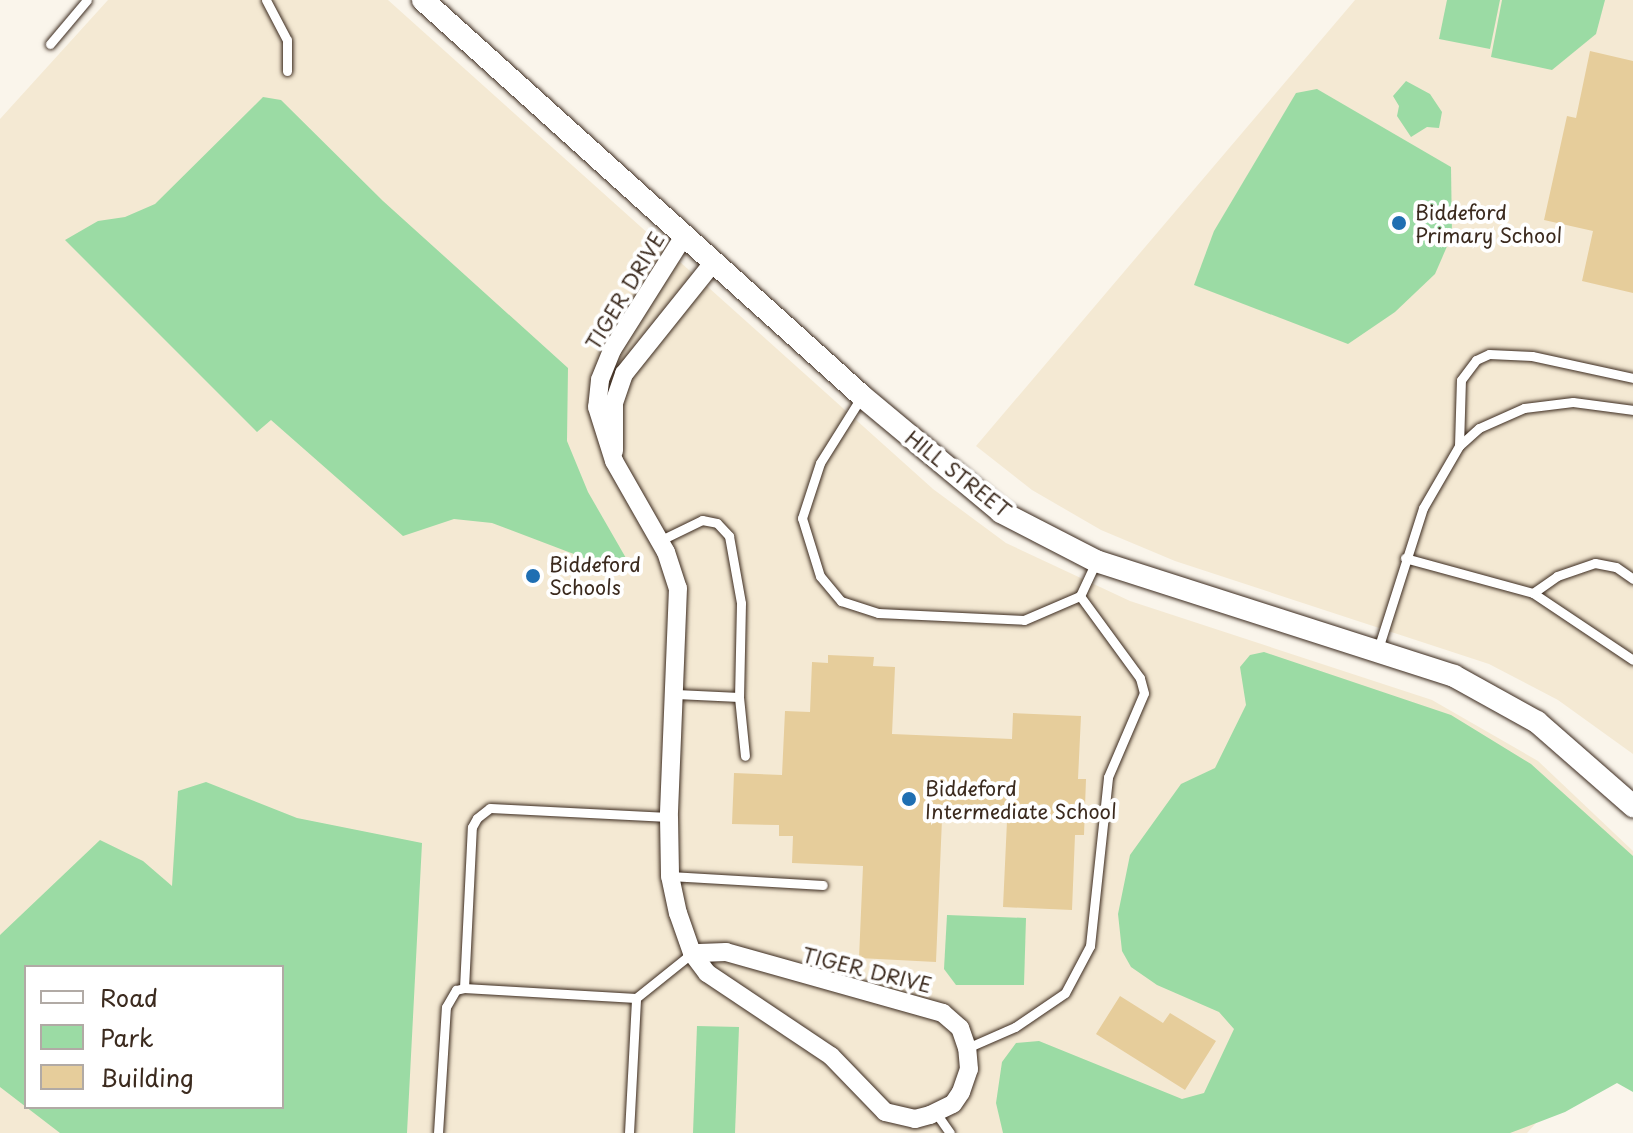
<!DOCTYPE html>
<html>
<head>
<meta charset="utf-8">
<style>
	body { margin:0 }
	#map { position:relative; width:1633px; height:1133px; overflow:hidden; background:#faf5eb; font-family:"Playpen Sans",sans-serif }
	div>[style] { position:absolute }
	.built>* { inset:0; background:#f4e9d3 }
	.green>* { inset:0; background:#9bdba4 }
	.building>* { inset:0; background:#e6cd9b }
	.roads { filter:drop-shadow(0 0 2px #3b2a1e) drop-shadow(0 0 2px #3b2a1e) }
	.service>* { height:9px; margin:-4.5px; padding:0 4.5px; transform-origin:4.5px; border-radius:4.5px; background:#fff }
	.minor>* { height:18px; margin:-9px; padding:0 9px; transform-origin:9px; border-radius:9px; background:#fff }
	.tertiary>* { height:22px; margin:-11px; padding:0 11px; transform-origin:11px; border-radius:11px; background:#fff }
	.dots>* { width:22px; height:22px; translate:-50% -50%; box-sizing:border-box; border:4px solid #fff; border-radius:50% }
	span { translate:-50% -50%; white-space:nowrap; text-align:center; line-height:1.15; -webkit-text-stroke:8px #fff; paint-order:stroke }
	.poi-label { font-size:20px; color:#3b2a1e }
	.left { translate:0 -50%; text-align:left }
	.street-label { font-size:20px; color:#3b2a1e }
	.legend { position:absolute; left:24px; top:965px; width:260px; height:144px; box-sizing:border-box; background:#fff; border:2px solid #b1aaa5; margin:0; padding:10px 14px; list-style:none; font-size:24px; color:#3b2a1e }
	.legend li { display:flex; align-items:center; gap:16px; height:40px }
	.legend b { width:40px; border:2px solid #b1aaa5 }
</style>
</head>
<body>
<div id="map">
	<div class="built">
		<div style="clip-path:polygon(evenodd,108px 0,388px 0,933px 489px,1006px 543px,1130px 601px,1432px 700px,1538px 761px,1633px 851px,1633px 1074px,1603px 1048px,1527px 1133px,0 1133px,0 119px,108px 0,26px 967px,282px 967px,282px 1107px,26px 1107px,26px 967px)"></div>
		<div style="clip-path:polygon(1355px 0,1633px 0,1633px 754px,1558px 700px,1489px 664px,1175px 561px,1101px 530px,1032px 490px,976px 446px)"></div>
	</div>
	<div class="green">
		<div style="clip-path:polygon(1447px 0,1500px 0,1490px 49px,1439px 39px)"></div>
		<div style="clip-path:polygon(1502px 0,1605px 0,1596px 34px,1552px 70px,1491px 57px)"></div>
		<div style="clip-path:polygon(1406px 81px,1430px 94px,1442px 112px,1439px 128px,1427px 127px,1411px 137px,1397px 116px,1399px 106px,1393px 96px)"></div>
		<div style="clip-path:polygon(1317px 89px,1451px 167px,1452px 235px,1435px 274px,1395px 312px,1348px 344px,1194px 285px,1214px 231px,1296px 93px)"></div>
		<div style="clip-path:polygon(263px 97px,281px 100px,383px 201px,568px 368px,567px 441px,588px 492px,634px 572px,608px 567px,492px 523px,454px 519px,403px 536px,271px 420px,257px 432px,65px 240px,98px 221px,125px 217px,155px 204px)"></div>
		<div style="clip-path:polygon(1264px 652px,1451px 715px,1531px 764px,1633px 856px,1633px 1092px,1617px 1083px,1565px 1112px,1510px 1133px,1003px 1133px,996px 1103px,1002px 1062px,1016px 1043px,1039px 1041px,1182px 1099px,1204px 1093px,1234px 1029px,1219px 1012px,1157px 985px,1131px 967px,1122px 951px,1118px 914px,1130px 855px,1181px 784px,1215px 768px,1246px 705px,1240px 667px,1250px 655px)"></div>
		<div style="clip-path:polygon(evenodd,206px 782px,297px 818px,422px 843px,407px 1133px,60px 1133px,0 1087px,0 935px,100px 840px,143px 861px,172px 886px,178px 791px,206px 782px,26px 967px,282px 967px,282px 1107px,26px 1107px,26px 967px)"></div>
		<div style="clip-path:polygon(947px 915px,1026px 918px,1024px 985px,956px 985px,944px 969px)"></div>
		<div style="clip-path:polygon(697px 1026px,739px 1027px,735px 1133px,693px 1133px)"></div>
	</div>
	<div class="building">
		<div style="clip-path:polygon(1590px 51px,1633px 61px,1633px 293px,1582px 281px,1593px 231px,1544px 220px,1567px 116px,1576px 118px)"></div>
		<div style="clip-path:polygon(828px 655px,874px 657px,873px 666px,895px 667px,892px 734px,1012px 739px,1013px 713px,1081px 716px,1078px 779px,1086px 779px,1084px 835px,1075px 835px,1072px 910px,1003px 907px,1007px 821px,942px 819px,936px 962px,859px 958px,863px 866px,792px 863px,793px 836px,779px 836px,779px 825px,732px 824px,734px 773px,782px 775px,785px 711px,810px 712px,812px 662px,828px 663px)"></div>
		<div style="clip-path:polygon(1120px 996px,1163px 1023px,1170px 1013px,1216px 1041px,1185px 1090px,1096px 1034px)"></div>
	</div>
	<div class="roads">
		<div class="service">
			<div style="left:266px;top:0;width:45px;rotate:62.3deg"></div>
			<div style="left:287px;top:40px;width:31px;rotate:90deg"></div>
			<div style="left:50px;top:44px;width:57px;rotate:-49.9deg"></div>
			<div style="left:862px;top:396px;width:79px;rotate:122.1deg"></div>
			<div style="left:820px;top:463px;width:58px;rotate:108.1deg"></div>
			<div style="left:802px;top:518px;width:61px;rotate:72.8deg"></div>
			<div style="left:820px;top:576px;width:33px;rotate:50deg"></div>
			<div style="left:841px;top:601px;width:39px;rotate:18deg"></div>
			<div style="left:878px;top:613px;width:146px;rotate:2.7deg"></div>
			<div style="left:1024px;top:620px;width:61px;rotate:-23.2deg"></div>
			<div style="left:1080px;top:596px;width:38px;rotate:-65deg"></div>
			<div style="left:1459px;top:446px;width:66px;rotate:-88.3deg"></div>
			<div style="left:1461px;top:380px;width:25px;rotate:-53deg"></div>
			<div style="left:1476px;top:360px;width:14px;rotate:-25deg"></div>
			<div style="left:1489px;top:354px;width:43px;rotate:2.7deg"></div>
			<div style="left:1532px;top:356px;width:103px;rotate:12.3deg"></div>
			<div style="left:659px;top:541px;width:48px;rotate:-26deg"></div>
			<div style="left:702px;top:520px;width:15px;rotate:11deg"></div>
			<div style="left:717px;top:523px;width:18px;rotate:47deg"></div>
			<div style="left:729px;top:536px;width:68px;rotate:79.8deg"></div>
			<div style="left:741px;top:603px;width:94px;rotate:91.2deg"></div>
			<div style="left:739px;top:697px;width:59px;rotate:84.2deg"></div>
			<div style="left:1405px;top:558px;width:133px;rotate:15.3deg"></div>
			<div style="left:1533px;top:593px;width:120px;rotate:33.8deg"></div>
			<div style="left:1533px;top:593px;width:29px;rotate:-35deg"></div>
			<div style="left:1557px;top:576px;width:40px;rotate:-18.9deg"></div>
			<div style="left:1595px;top:563px;width:21px;rotate:11deg"></div>
			<div style="left:1616px;top:567px;width:21px;rotate:35deg"></div>
			<div style="left:1378px;top:649px;width:148px;rotate:-72.3deg"></div>
			<div style="left:1423px;top:508px;width:72px;rotate:-59.9deg"></div>
			<div style="left:1459px;top:446px;width:27px;rotate:-42deg"></div>
			<div style="left:1479px;top:428px;width:49px;rotate:-24deg"></div>
			<div style="left:1524px;top:408px;width:49px;rotate:-7deg"></div>
			<div style="left:1573px;top:402px;width:61px;rotate:7.6deg"></div>
			<div style="left:676px;top:694px;width:63px;rotate:2.7deg"></div>
			<div style="left:670px;top:876px;width:153px;rotate:3.4deg"></div>
			<div style="left:464px;top:988px;width:172px;rotate:3.3deg"></div>
			<div style="left:967px;top:1048px;width:52px;rotate:-23.6deg"></div>
			<div style="left:1015px;top:1027px;width:60px;rotate:-34.2deg"></div>
			<div style="left:1065px;top:993px;width:53px;rotate:-62deg"></div>
			<div style="left:1090px;top:946px;width:170px;rotate:-83.9deg"></div>
			<div style="left:1108px;top:777px;width:91px;rotate:-66.8deg"></div>
			<div style="left:1144px;top:693px;width:16px;rotate:-105deg"></div>
			<div style="left:1140px;top:678px;width:102px;rotate:-126.2deg"></div>
			<div style="left:936px;top:1113px;width:24px;rotate:55deg"></div>
			<div style="left:438px;top:1133px;width:126px;rotate:-86.4deg"></div>
			<div style="left:446px;top:1007px;width:20px;rotate:-60deg"></div>
			<div style="left:456px;top:990px;width:8px;rotate:-14deg"></div>
			<div style="left:464px;top:988px;width:161px;rotate:-87.2deg"></div>
			<div style="left:472px;top:827px;width:10px;rotate:-61deg"></div>
			<div style="left:477px;top:818px;width:16px;rotate:-38deg"></div>
			<div style="left:490px;top:808px;width:179px;rotate:2.9deg"></div>
			<div style="left:629px;top:1133px;width:135px;rotate:-87deg"></div>
			<div style="left:636px;top:998px;width:72px;rotate:-38.8deg"></div>
		</div>
		<div class="minor">
			<div style="left:684px;top:236px;width:135px;rotate:122.3deg"></div>
			<div style="left:612px;top:350px;width:32px;rotate:112deg"></div>
			<div style="left:600px;top:380px;width:27px;rotate:96deg"></div>
			<div style="left:597px;top:407px;width:57px;rotate:72.5deg"></div>
			<div style="left:614px;top:461px;width:105px;rotate:60.3deg"></div>
			<div style="left:666px;top:552px;width:38px;rotate:72deg"></div>
			<div style="left:678px;top:588px;width:229px;rotate:92.3deg"></div>
			<div style="left:669px;top:817px;width:59px;rotate:89deg"></div>
			<div style="left:670px;top:876px;width:38px;rotate:78deg"></div>
			<div style="left:678px;top:913px;width:42px;rotate:70.7deg"></div>
			<div style="left:692px;top:953px;width:25px;rotate:53deg"></div>
			<div style="left:707px;top:973px;width:149px;rotate:33.8deg"></div>
			<div style="left:831px;top:1056px;width:78px;rotate:46deg"></div>
			<div style="left:885px;top:1112px;width:31px;rotate:13deg"></div>
			<div style="left:915px;top:1119px;width:16px;rotate:-15deg"></div>
			<div style="left:930px;top:1115px;width:25px;rotate:-26deg"></div>
			<div style="left:953px;top:1104px;width:14px;rotate:-56deg"></div>
			<div style="left:961px;top:1092px;width:24px;rotate:-71deg"></div>
			<div style="left:969px;top:1069px;width:21px;rotate:-95deg"></div>
			<div style="left:967px;top:1048px;width:21px;rotate:-109deg"></div>
			<div style="left:960px;top:1028px;width:23px;rotate:-139deg"></div>
			<div style="left:943px;top:1013px;width:225px;rotate:-164.3deg"></div>
			<div style="left:726px;top:952px;width:34px;rotate:178deg"></div>
			<div style="left:614px;top:451px;width:48px;rotate:-90deg"></div>
			<div style="left:614px;top:403px;width:31px;rotate:-71deg"></div>
			<div style="left:624px;top:374px;width:142px;rotate:-51.3deg"></div>
		</div>
		<div class="tertiary">
			<div style="left:423px;top:0;width:591px;rotate:42.05deg"></div>
			<div style="left:862px;top:396px;width:181px;rotate:39.8deg"></div>
			<div style="left:1001px;top:512px;width:107px;rotate:27.3deg"></div>
			<div style="left:1096px;top:561px;width:376px;rotate:17.8deg"></div>
			<div style="left:1454px;top:676px;width:95px;rotate:29deg"></div>
			<div style="left:1537px;top:722px;width:128px;rotate:41.2deg"></div>
		</div>
	</div>
	<div class="dots">
		<div style="left:1399px;top:223px;background:#1f6fb2"></div>
		<div style="left:533px;top:576px;background:#1f6fb2"></div>
		<div style="left:909px;top:799px;background:#1f6fb2"></div>
	</div>
	<div class="poi-label">
		<span class="left" style="left:1415px;top:224px">Biddeford<br>Primary School</span>
		<span class="left" style="left:549px;top:576px">Biddeford<br>Schools</span>
		<span class="left" style="left:925px;top:800px">Biddeford<br>Intermediate School</span>
	</div>
	<div class="street-label">
		<span style="left:625px;top:291px;rotate:-59deg">TIGER DRIVE</span>
		<span style="left:958px;top:474px;rotate:38deg">HILL STREET</span>
		<span style="left:867px;top:970px;rotate:14deg">TIGER DRIVE</span>
	</div>
	<ul class="legend">
	<li><b style="height:10px;background:#fff"></b>Road</li>
	<li><b style="height:22px;background:#9bdba4"></b>Park</li>
	<li><b style="height:22px;background:#e6cd9b"></b>Building</li>
	</ul>
</div>
</body>
</html>
